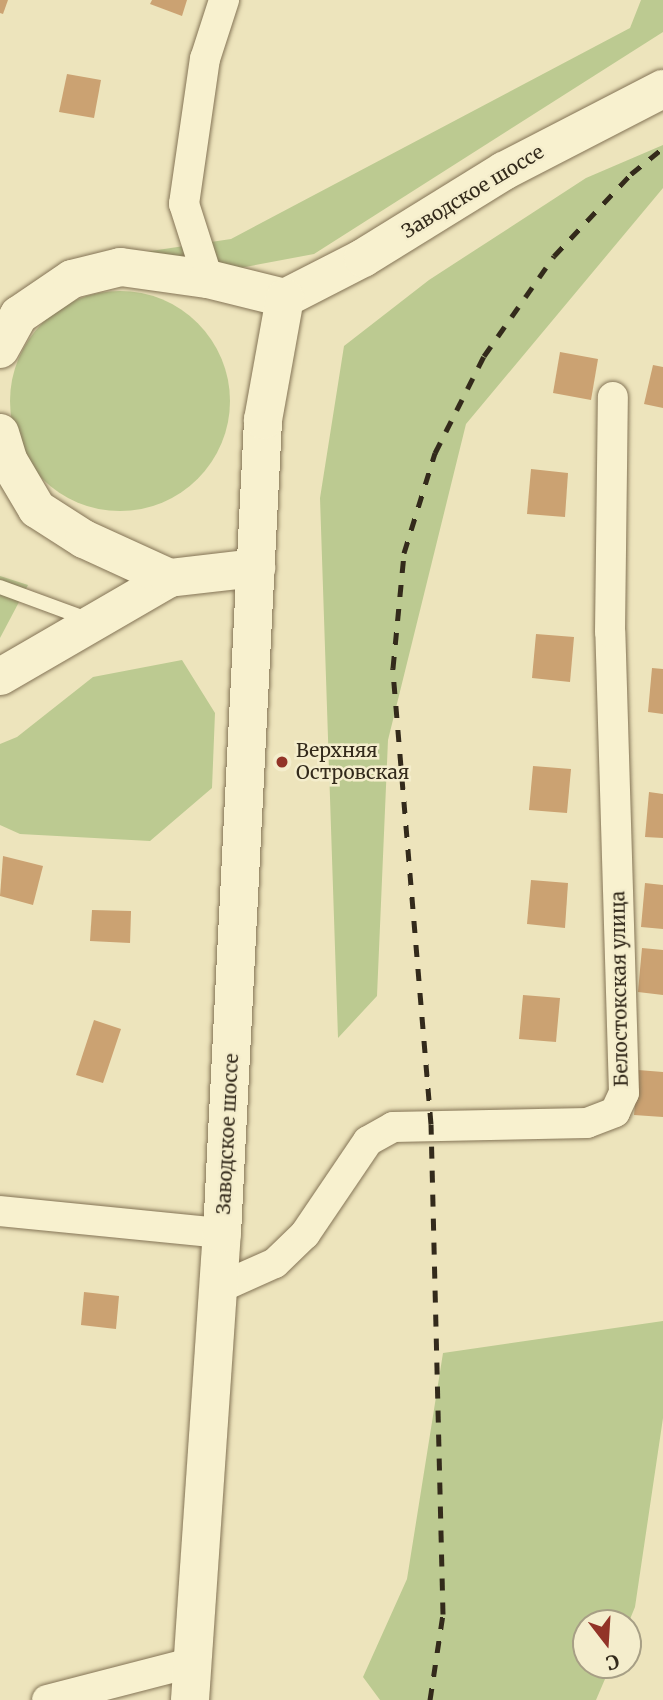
<!DOCTYPE html>
<html>
<head>
<meta charset="utf-8">
<style>
	body { margin:0 }
	#map { position:relative; width:663px; height:1700px; overflow:hidden; background:#ede4bc; font-family:Merriweather,serif }
	div>[style] { position:absolute }
	.green>* { inset:0; background:#bcca91 }
	.round { border-radius:50% }
	.building>* { inset:0; background:#cba272 }
	.roads { filter:drop-shadow(0 0 2px #847456) drop-shadow(0 0 2px #847456) }
	.service>* { height:14px; margin:-7px; padding:0 7px; transform-origin:7px; border-radius:7px; background:#f8f1cf }
	.minor>* { height:30px; margin:-15px; padding:0 15px; transform-origin:15px; border-radius:15px; background:#f8f1cf }
	.tertiary>* { height:37px; margin:-18.5px; padding:0 18.5px; transform-origin:18.5px; border-radius:18.5px; background:#f8f1cf }
	.secondary>* { height:38px; margin:-19px; padding:0 19px; transform-origin:19px; border-radius:19px; background:#f8f1cf }
	.rail>* { height:5px; margin-top:-2.5px; transform-origin:0; background:repeating-linear-gradient(90deg,#332a1b 0 12px,transparent 0 24px) }
	.dots>* { width:19px; height:19px; translate:-50% -50%; box-sizing:border-box; border:4px solid #f4edcc; border-radius:50% }
	span { translate:-50% -50%; white-space:nowrap; text-align:center; line-height:1.15; -webkit-text-stroke:5px #f4edcc; paint-order:stroke }
	.street-label { font-size:19px; color:#332a1b }
	.poi-label { font-size:19px; color:#332a1b }
	.left { translate:0 -50%; text-align:left }
	.north { position:absolute; left:572px; top:1609px; width:70px; height:70px; box-sizing:border-box; background:#f4edcc; border:2px solid #a79f85; border-radius:50%; rotate:163deg; font-size:19px; font-weight:700; line-height:28px; text-align:center; color:#332a1b }
	.north::after { content:''; display:block; margin:auto; width:24px; height:32px; background:#923327; clip-path:polygon(50% 0,100% 100%,50% 72%,0 100%) }
</style>
</head>
<body>
<div id="map">
	<div class="green">
		<div style="clip-path:polygon(641px 0,663px 0,663px 32px,314px 254px,192px 277px,104px 258px,231px 239px,630px 28px)"></div>
		<div style="clip-path:polygon(663px 145px,663px 188px,466px 424px,388px 740px,377px 996px,338px 1038px,320px 498px,344px 346px,429px 280px,586px 178px)"></div>
		<div class="round" style="left:10px;top:291px;width:220px;height:220px"></div>
		<div style="clip-path:polygon(0 576px,28px 585px,0 638px)"></div>
		<div style="clip-path:polygon(182px 660px,215px 713px,212px 788px,150px 841px,20px 834px,0 825px,0 744px,17px 737px,93px 677px)"></div>
		<div style="clip-path:polygon(663px 1321px,663px 1418px,635px 1607px,628px 1624px,586px 1623px,586px 1665px,611px 1665px,596px 1700px,380px 1700px,363px 1677px,407px 1579px,443px 1353px)"></div>
	</div>
	<div class="building">
		<div style="clip-path:polygon(0 0,8px 0,3px 14px,0 13px)"></div>
		<div style="clip-path:polygon(152px 0,187px 0,182px 16px,150px 4px)"></div>
		<div style="clip-path:polygon(67px 74px,101px 80px,94px 118px,59px 112px)"></div>
		<div style="clip-path:polygon(560px 352px,598px 359px,591px 400px,553px 393px)"></div>
		<div style="clip-path:polygon(653px 365px,663px 367px,663px 408px,644px 404px)"></div>
		<div style="clip-path:polygon(531px 469px,568px 473px,565px 517px,527px 514px)"></div>
		<div style="clip-path:polygon(536px 634px,574px 637px,570px 682px,532px 678px)"></div>
		<div style="clip-path:polygon(652px 668px,663px 669px,663px 714px,648px 712px)"></div>
		<div style="clip-path:polygon(533px 766px,571px 769px,567px 813px,529px 810px)"></div>
		<div style="clip-path:polygon(649px 792px,663px 794px,663px 838px,645px 837px)"></div>
		<div style="clip-path:polygon(3px 856px,43px 866px,33px 905px,0 896px)"></div>
		<div style="clip-path:polygon(531px 880px,568px 883px,565px 928px,527px 924px)"></div>
		<div style="clip-path:polygon(645px 883px,663px 885px,663px 929px,641px 927px)"></div>
		<div style="clip-path:polygon(92px 910px,131px 911px,130px 943px,90px 941px)"></div>
		<div style="clip-path:polygon(642px 948px,663px 950px,663px 995px,638px 992px)"></div>
		<div style="clip-path:polygon(523px 995px,560px 998px,556px 1042px,519px 1039px)"></div>
		<div style="clip-path:polygon(94px 1020px,121px 1029px,103px 1083px,76px 1075px)"></div>
		<div style="clip-path:polygon(638px 1070px,663px 1072px,663px 1117px,634px 1115px)"></div>
		<div style="clip-path:polygon(84px 1292px,119px 1296px,116px 1329px,81px 1325px)"></div>
	</div>
	<div class="roads">
		<div class="service">
			<div style="left:0;top:587px;width:93px;rotate:20.2deg"></div>
		</div>
		<div class="minor">
			<div style="left:208px;top:279px;width:79px;rotate:-107.7deg"></div>
			<div style="left:184px;top:204px;width:147px;rotate:-81.8deg"></div>
			<div style="left:205px;top:59px;width:62px;rotate:-72.1deg"></div>
			<div style="left:0;top:1211px;width:223px;rotate:5.7deg"></div>
			<div style="left:219px;top:1288px;width:61px;rotate:-24.1deg"></div>
			<div style="left:275px;top:1263px;width:42px;rotate:-44deg"></div>
			<div style="left:305px;top:1234px;width:112px;rotate:-55.9deg"></div>
			<div style="left:368px;top:1141px;width:29px;rotate:-29deg"></div>
			<div style="left:393px;top:1127px;width:194px;rotate:-1.2deg"></div>
			<div style="left:587px;top:1123px;width:30px;rotate:-21deg"></div>
			<div style="left:615px;top:1112px;width:21px;rotate:-65deg"></div>
			<div style="left:624px;top:1093px;width:461px;rotate:-91.7deg"></div>
			<div style="left:610px;top:632px;width:235px;rotate:-89.3deg"></div>
			<div style="left:47px;top:1700px;width:152px;rotate:-14.5deg"></div>
		</div>
		<div class="tertiary">
			<div style="left:0;top:676px;width:195px;rotate:-30.1deg"></div>
		</div>
		<div class="secondary">
			<div style="left:0;top:349px;width:39px;rotate:-61deg"></div>
			<div style="left:19px;top:315px;width:64px;rotate:-34.2deg"></div>
			<div style="left:72px;top:279px;width:50px;rotate:-13.8deg"></div>
			<div style="left:121px;top:267px;width:88px;rotate:7.9deg"></div>
			<div style="left:208px;top:279px;width:79px;rotate:13.9deg"></div>
			<div style="left:285px;top:298px;width:88px;rotate:-27.1deg"></div>
			<div style="left:363px;top:258px;width:166px;rotate:-31.7deg"></div>
			<div style="left:504px;top:171px;width:179px;rotate:-27.3deg"></div>
			<div style="left:0;top:433px;width:28px;rotate:73deg"></div>
			<div style="left:8px;top:460px;width:57px;rotate:59.4deg"></div>
			<div style="left:37px;top:509px;width:56px;rotate:32.6deg"></div>
			<div style="left:84px;top:539px;width:94px;rotate:24.6deg"></div>
			<div style="left:169px;top:578px;width:88px;rotate:-6.6deg"></div>
			<div style="left:190px;top:1700px;width:468px;rotate:-86.1deg"></div>
			<div style="left:222px;top:1233px;width:814px;rotate:-87.11deg"></div>
			<div style="left:263px;top:420px;width:124px;rotate:-79.8deg"></div>
		</div>
	</div>
	<div class="rail">
		<div style="left:430px;top:1700px;width:87px;rotate:-81.4deg"></div>
		<div style="left:443px;top:1614px;width:490px;rotate:-91.4deg"></div>
		<div style="left:431px;top:1124px;width:458px;rotate:-94.8deg"></div>
		<div style="left:393px;top:668px;width:116px;rotate:-84.5deg"></div>
		<div style="left:404px;top:553px;width:105px;rotate:-72.8deg"></div>
		<div style="left:435px;top:453px;width:109px;rotate:-63.2deg"></div>
		<div style="left:484px;top:356px;width:122px;rotate:-55deg"></div>
		<div style="left:554px;top:256px;width:112px;rotate:-46.8deg"></div>
		<div style="left:631px;top:174px;width:41px;rotate:-39.1deg"></div>
	</div>
	<div class="dots">
		<div style="left:282px;top:762px;background:#923327"></div>
	</div>
	<div class="street-label">
		<span style="left:473px;top:192px;rotate:-31deg">Заводское шоссе</span>
		<span style="left:620px;top:989px;rotate:-91deg">Белостокская улица</span>
		<span style="left:228px;top:1134px;rotate:-87deg">Заводское шоссе</span>
	</div>
	<div class="poi-label">
		<span class="left" style="left:296px;top:762px">Верхняя<br>Островская</span>
	</div>
	<div class="north">С</div>
</div>
</body>
</html>
